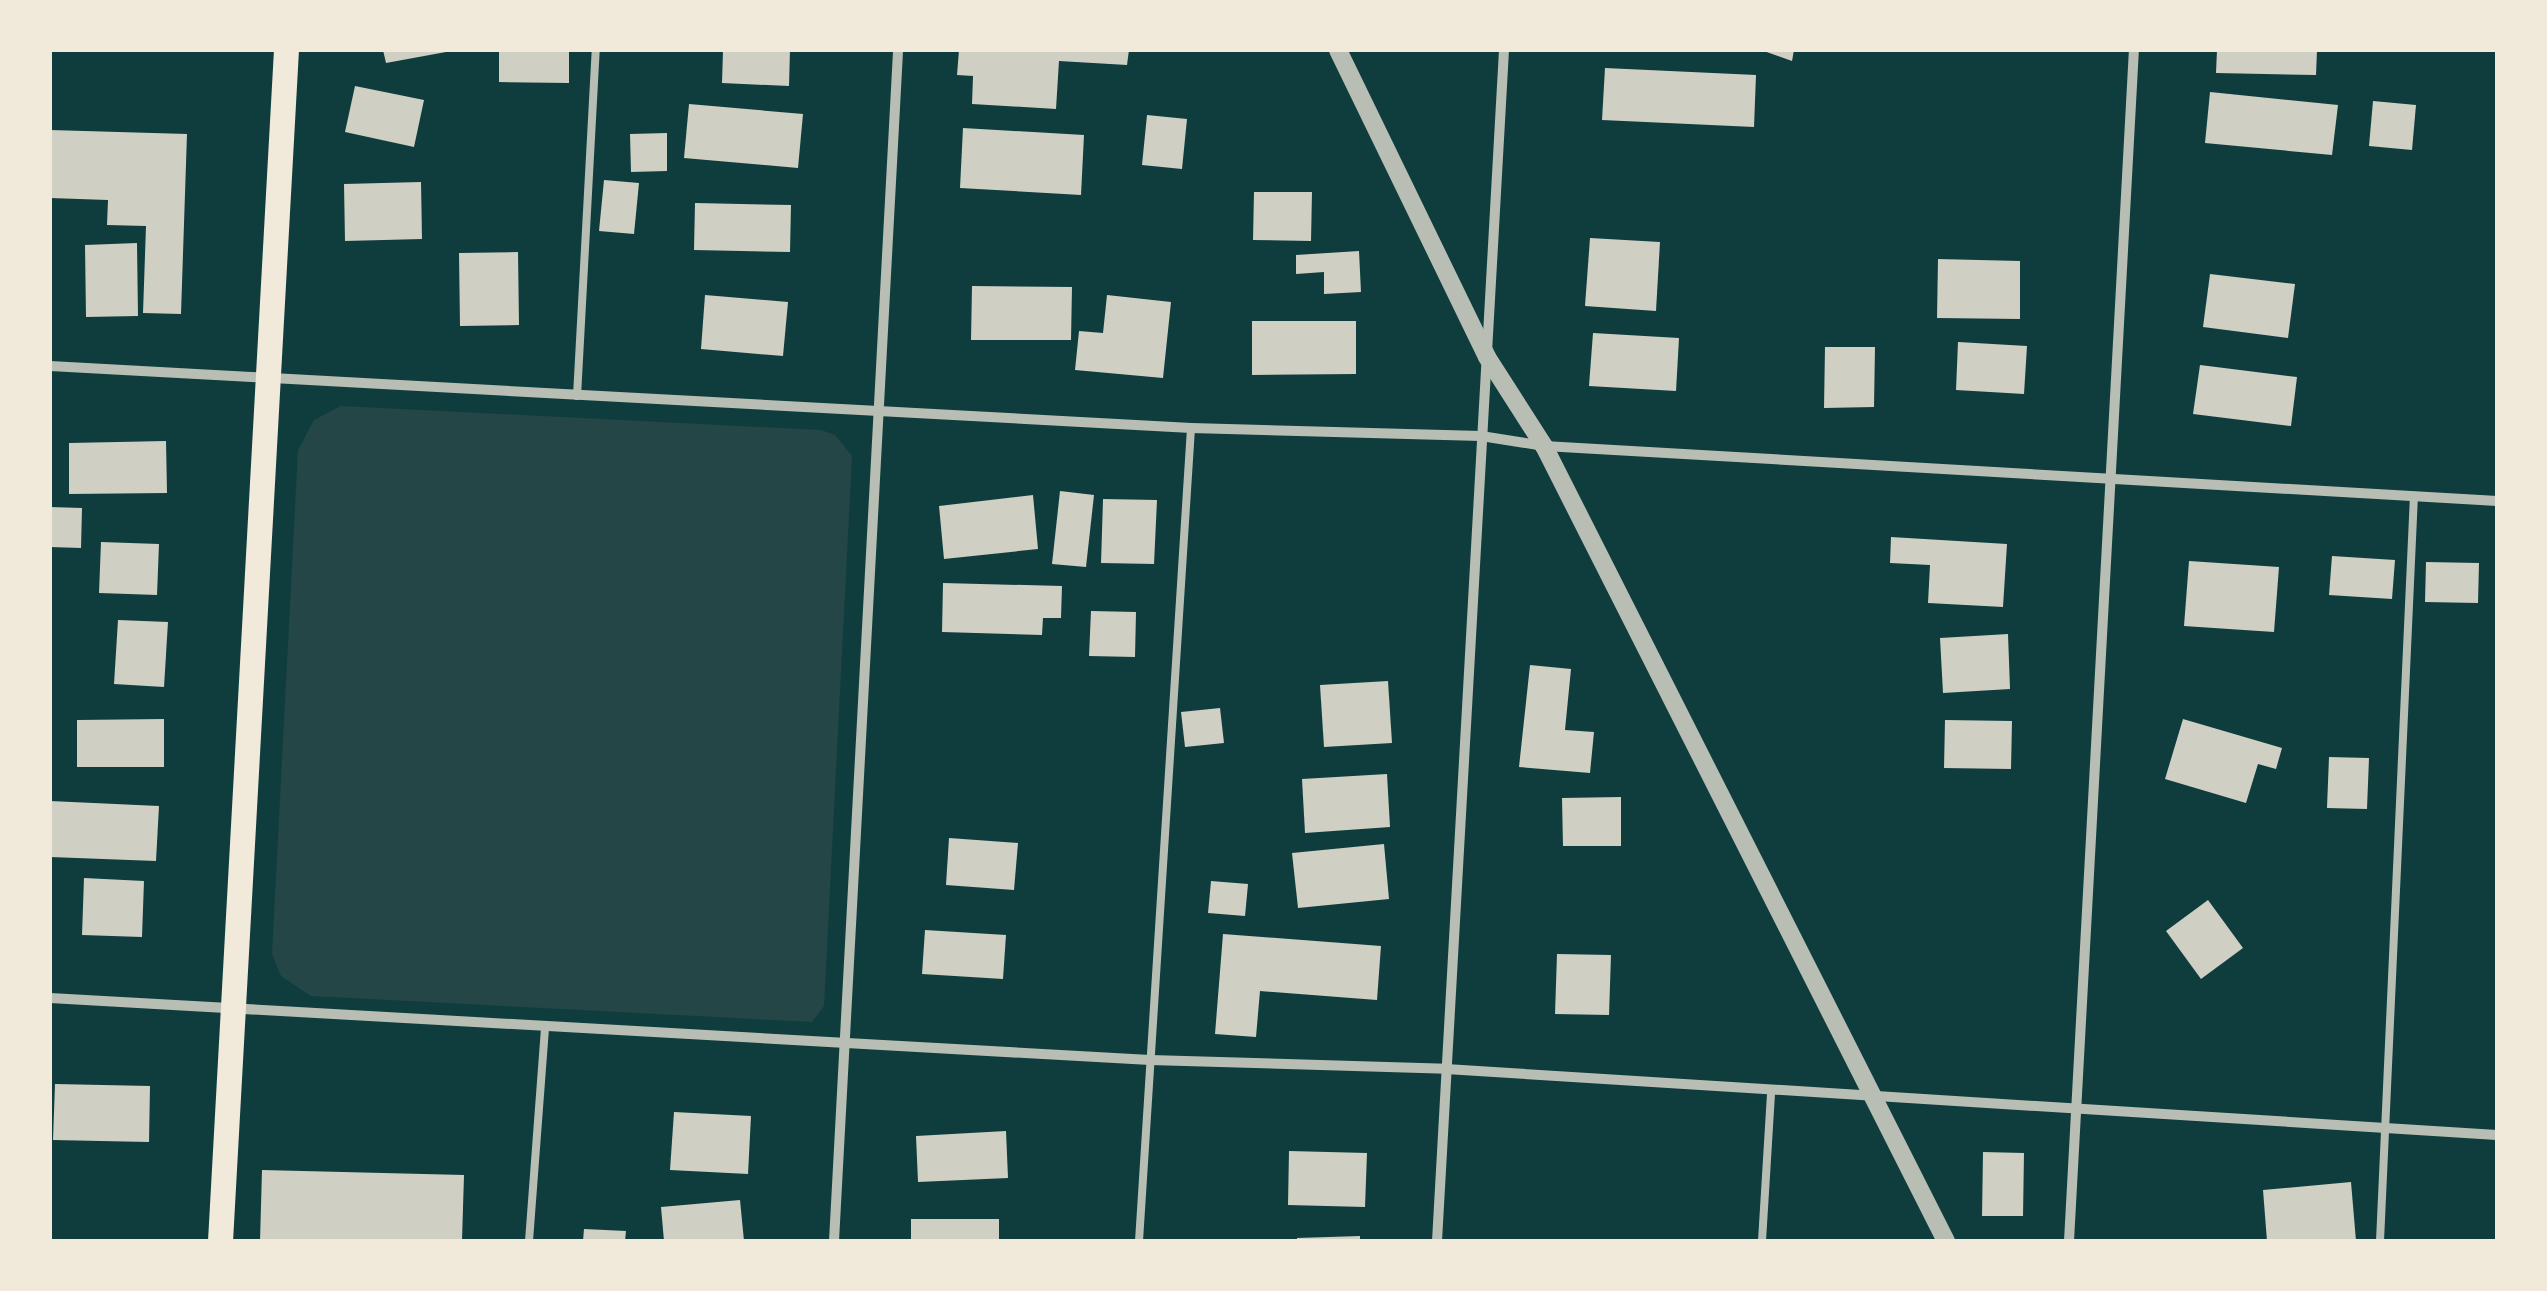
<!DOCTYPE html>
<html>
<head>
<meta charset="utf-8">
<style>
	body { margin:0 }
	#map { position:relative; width:2547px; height:1291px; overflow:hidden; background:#0f3d3e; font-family:Mulish,sans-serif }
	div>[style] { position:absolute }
	.green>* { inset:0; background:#244646 }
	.building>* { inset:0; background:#cfcfc3 }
	.service>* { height:8px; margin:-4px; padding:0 4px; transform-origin:4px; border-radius:4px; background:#b8beb3 }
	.minor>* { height:10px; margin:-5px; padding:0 5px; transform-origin:5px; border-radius:5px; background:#b8beb3 }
	.tertiary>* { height:18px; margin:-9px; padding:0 9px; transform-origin:9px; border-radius:9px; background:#b8beb3 }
	.primary>* { height:25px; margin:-12.5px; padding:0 12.5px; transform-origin:12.5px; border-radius:12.5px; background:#f1e9da }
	span { translate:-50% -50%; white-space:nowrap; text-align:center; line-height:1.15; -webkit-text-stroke:8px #f1e9da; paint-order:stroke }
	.frame { position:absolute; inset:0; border:52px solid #f1e9da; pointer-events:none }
</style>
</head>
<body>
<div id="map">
	<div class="green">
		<div style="clip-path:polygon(341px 406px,821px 430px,835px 435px,852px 456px,824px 1006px,812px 1022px,311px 996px,281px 976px,272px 954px,298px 450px,314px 420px)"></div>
	</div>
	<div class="building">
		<div style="clip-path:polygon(383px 50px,446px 50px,446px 52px,386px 63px)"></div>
		<div style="clip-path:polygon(499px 50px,569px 50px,569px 83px,499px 82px)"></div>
		<div style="clip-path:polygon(723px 50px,790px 50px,789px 86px,722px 83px)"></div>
		<div style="clip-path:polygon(959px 50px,1129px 50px,1127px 65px,1059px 61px,1056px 109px,972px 104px,973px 76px,957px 75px)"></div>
		<div style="clip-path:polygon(1761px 50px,1794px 50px,1792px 61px)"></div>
		<div style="clip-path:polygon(2217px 50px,2317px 50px,2316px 75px,2216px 73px)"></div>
		<div style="clip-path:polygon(1605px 68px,1756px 75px,1754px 127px,1602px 120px)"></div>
		<div style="clip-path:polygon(355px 86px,424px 100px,414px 147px,345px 132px)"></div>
		<div style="clip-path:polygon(2210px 92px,2338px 105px,2332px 155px,2205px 143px)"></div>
		<div style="clip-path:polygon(2373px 101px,2416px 105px,2412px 150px,2369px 146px)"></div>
		<div style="clip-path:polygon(689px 104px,803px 114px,798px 168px,684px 158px)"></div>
		<div style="clip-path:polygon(1147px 115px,1187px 119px,1182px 169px,1142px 165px)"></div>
		<div style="clip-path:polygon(963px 128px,1084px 135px,1081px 195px,960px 188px)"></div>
		<div style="clip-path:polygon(50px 130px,187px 134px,181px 314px,143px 313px,146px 226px,107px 225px,108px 200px,50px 198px)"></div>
		<div style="clip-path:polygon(667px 133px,667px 171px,631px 172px,630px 134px)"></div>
		<div style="clip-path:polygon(604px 180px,639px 183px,634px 234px,599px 231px)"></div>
		<div style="clip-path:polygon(421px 182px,422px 239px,345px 241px,344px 184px)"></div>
		<div style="clip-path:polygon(1254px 192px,1312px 192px,1311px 241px,1253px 240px)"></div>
		<div style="clip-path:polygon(695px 203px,791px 205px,790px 252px,694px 250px)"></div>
		<div style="clip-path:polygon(1590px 238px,1660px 242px,1656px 311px,1585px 306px)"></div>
		<div style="clip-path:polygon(137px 243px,138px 316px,86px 317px,85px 245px)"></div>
		<div style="clip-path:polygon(1359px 251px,1361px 292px,1324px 294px,1324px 272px,1296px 274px,1296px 255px)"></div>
		<div style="clip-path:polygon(518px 252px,519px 325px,460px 326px,459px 253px)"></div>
		<div style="clip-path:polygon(1938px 259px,2020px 261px,2020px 319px,1937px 318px)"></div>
		<div style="clip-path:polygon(2210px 274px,2295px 284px,2288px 338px,2203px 327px)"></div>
		<div style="clip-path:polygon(972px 286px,1072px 287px,1071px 340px,971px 340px)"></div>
		<div style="clip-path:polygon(705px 295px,788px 302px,783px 356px,701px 349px)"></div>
		<div style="clip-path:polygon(1107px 295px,1171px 302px,1163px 378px,1075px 370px,1079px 331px,1103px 333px)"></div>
		<div style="clip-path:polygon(1252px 321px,1356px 321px,1356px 374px,1252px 375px)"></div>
		<div style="clip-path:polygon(1593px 333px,1679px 338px,1676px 391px,1589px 386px)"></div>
		<div style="clip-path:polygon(1958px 342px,2027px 346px,2024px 394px,1956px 390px)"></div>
		<div style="clip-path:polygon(1825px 347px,1875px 347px,1874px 407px,1824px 408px)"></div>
		<div style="clip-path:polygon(2200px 365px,2297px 377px,2291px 426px,2193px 414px)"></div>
		<div style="clip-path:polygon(166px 441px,167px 493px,69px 494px,69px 443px)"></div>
		<div style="clip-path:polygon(1060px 491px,1094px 495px,1086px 567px,1052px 564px)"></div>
		<div style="clip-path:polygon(1033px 495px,1038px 549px,944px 559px,939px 506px)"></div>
		<div style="clip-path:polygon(1103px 499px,1157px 500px,1154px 564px,1101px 563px)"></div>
		<div style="clip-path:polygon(50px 507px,82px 508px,81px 548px,50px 547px)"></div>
		<div style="clip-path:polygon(1891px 537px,2007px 544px,2003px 607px,1928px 603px,1930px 565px,1890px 563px)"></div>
		<div style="clip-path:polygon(101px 542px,159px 544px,157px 595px,99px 593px)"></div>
		<div style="clip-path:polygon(2332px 556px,2395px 560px,2392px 599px,2329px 595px)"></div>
		<div style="clip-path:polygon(2189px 561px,2279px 567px,2274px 632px,2184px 626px)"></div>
		<div style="clip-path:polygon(2426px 562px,2479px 563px,2478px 603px,2425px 602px)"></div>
		<div style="clip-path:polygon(943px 583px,1062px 586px,1061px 618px,1043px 618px,1042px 635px,942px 632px)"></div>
		<div style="clip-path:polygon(1091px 611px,1136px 612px,1135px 657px,1089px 656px)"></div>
		<div style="clip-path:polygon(118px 620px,168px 622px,164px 687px,114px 684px)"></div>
		<div style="clip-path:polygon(2008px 634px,2010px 689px,1943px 693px,1940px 638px)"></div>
		<div style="clip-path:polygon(1530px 665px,1571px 669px,1565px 730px,1594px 732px,1590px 773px,1519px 767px)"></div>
		<div style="clip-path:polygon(1388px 681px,1392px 743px,1324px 747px,1320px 685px)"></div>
		<div style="clip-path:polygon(1220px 708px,1224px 743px,1185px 747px,1181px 712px)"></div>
		<div style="clip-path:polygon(164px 719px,164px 767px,77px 767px,77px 720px)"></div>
		<div style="clip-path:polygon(2183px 719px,2282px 748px,2276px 769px,2258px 764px,2246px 803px,2165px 779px)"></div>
		<div style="clip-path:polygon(1945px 720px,2012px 721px,2011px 769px,1944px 768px)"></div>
		<div style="clip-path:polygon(2329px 757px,2369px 758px,2367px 809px,2327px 808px)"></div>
		<div style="clip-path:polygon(1387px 774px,1390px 827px,1305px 833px,1302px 779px)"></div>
		<div style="clip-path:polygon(1621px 797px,1621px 846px,1563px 846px,1562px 798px)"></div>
		<div style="clip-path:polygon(50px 801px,159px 806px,156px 861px,50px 857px)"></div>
		<div style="clip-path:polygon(949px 838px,1018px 843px,1014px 890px,946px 885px)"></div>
		<div style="clip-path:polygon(1384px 844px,1389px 899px,1298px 908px,1292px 853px)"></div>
		<div style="clip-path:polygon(84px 878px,144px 881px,142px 937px,82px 935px)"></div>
		<div style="clip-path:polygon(1211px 881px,1248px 884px,1245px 916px,1208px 913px)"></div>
		<div style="clip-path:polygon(2208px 900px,2243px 948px,2201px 979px,2166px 931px)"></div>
		<div style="clip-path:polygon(925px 930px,1006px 935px,1003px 979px,922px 974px)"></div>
		<div style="clip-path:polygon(1223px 934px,1381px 946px,1377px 1000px,1260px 991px,1256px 1037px,1215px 1034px)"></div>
		<div style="clip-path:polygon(1557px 954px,1611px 955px,1609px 1015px,1555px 1014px)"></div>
		<div style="clip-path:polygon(55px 1084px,150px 1086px,149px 1142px,53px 1140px)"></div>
		<div style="clip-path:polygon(674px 1112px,751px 1116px,748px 1174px,670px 1170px)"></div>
		<div style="clip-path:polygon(1006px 1131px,1008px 1178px,918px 1182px,916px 1136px)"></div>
		<div style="clip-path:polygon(1289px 1151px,1367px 1153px,1365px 1207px,1288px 1205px)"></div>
		<div style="clip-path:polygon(1983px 1152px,2024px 1153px,2023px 1216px,1982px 1216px)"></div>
		<div style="clip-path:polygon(262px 1170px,464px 1175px,462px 1241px,260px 1241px)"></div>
		<div style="clip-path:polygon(2351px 1182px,2356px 1241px,2267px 1241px,2263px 1190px)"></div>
		<div style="clip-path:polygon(740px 1200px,744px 1241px,664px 1241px,661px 1207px)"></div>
		<div style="clip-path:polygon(911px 1219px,999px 1219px,999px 1241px,911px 1241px)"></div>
		<div style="clip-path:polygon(584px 1229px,626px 1231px,625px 1241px,583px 1241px)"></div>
		<div style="clip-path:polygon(1360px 1236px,1360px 1241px,1297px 1241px,1297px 1238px)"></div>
	</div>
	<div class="service">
		<div style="left:577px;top:396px;width:347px;rotate:-86.9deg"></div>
		<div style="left:529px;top:1241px;width:216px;rotate:-85.7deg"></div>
		<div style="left:1139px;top:1241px;width:815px;rotate:-86.34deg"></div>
		<div style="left:1762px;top:1241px;width:149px;rotate:-86.5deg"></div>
		<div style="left:2380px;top:1241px;width:746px;rotate:-87.39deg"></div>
	</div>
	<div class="minor">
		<div style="left:50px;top:366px;width:1143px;rotate:3.11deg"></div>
		<div style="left:1191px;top:428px;width:290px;rotate:1.6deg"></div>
		<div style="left:1481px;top:436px;width:64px;rotate:9deg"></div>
		<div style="left:1544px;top:446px;width:955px;rotate:3.3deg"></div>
		<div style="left:50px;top:998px;width:1102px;rotate:3.23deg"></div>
		<div style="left:1150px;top:1060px;width:296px;rotate:1.7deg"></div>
		<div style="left:1446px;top:1069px;width:1053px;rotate:3.59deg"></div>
		<div style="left:834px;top:1241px;width:1193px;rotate:-86.92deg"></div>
		<div style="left:1437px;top:1241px;width:1193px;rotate:-86.78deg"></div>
		<div style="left:2069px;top:1241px;width:1193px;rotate:-86.88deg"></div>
	</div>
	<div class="tertiary">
		<div style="left:1338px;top:50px;width:341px;rotate:64.1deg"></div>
		<div style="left:1487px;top:357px;width:106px;rotate:57.4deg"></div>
		<div style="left:1544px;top:446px;width:891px;rotate:63.18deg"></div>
	</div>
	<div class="primary">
		<div style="left:220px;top:1241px;width:1193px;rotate:-86.83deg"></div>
	</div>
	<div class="frame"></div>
</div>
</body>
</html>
